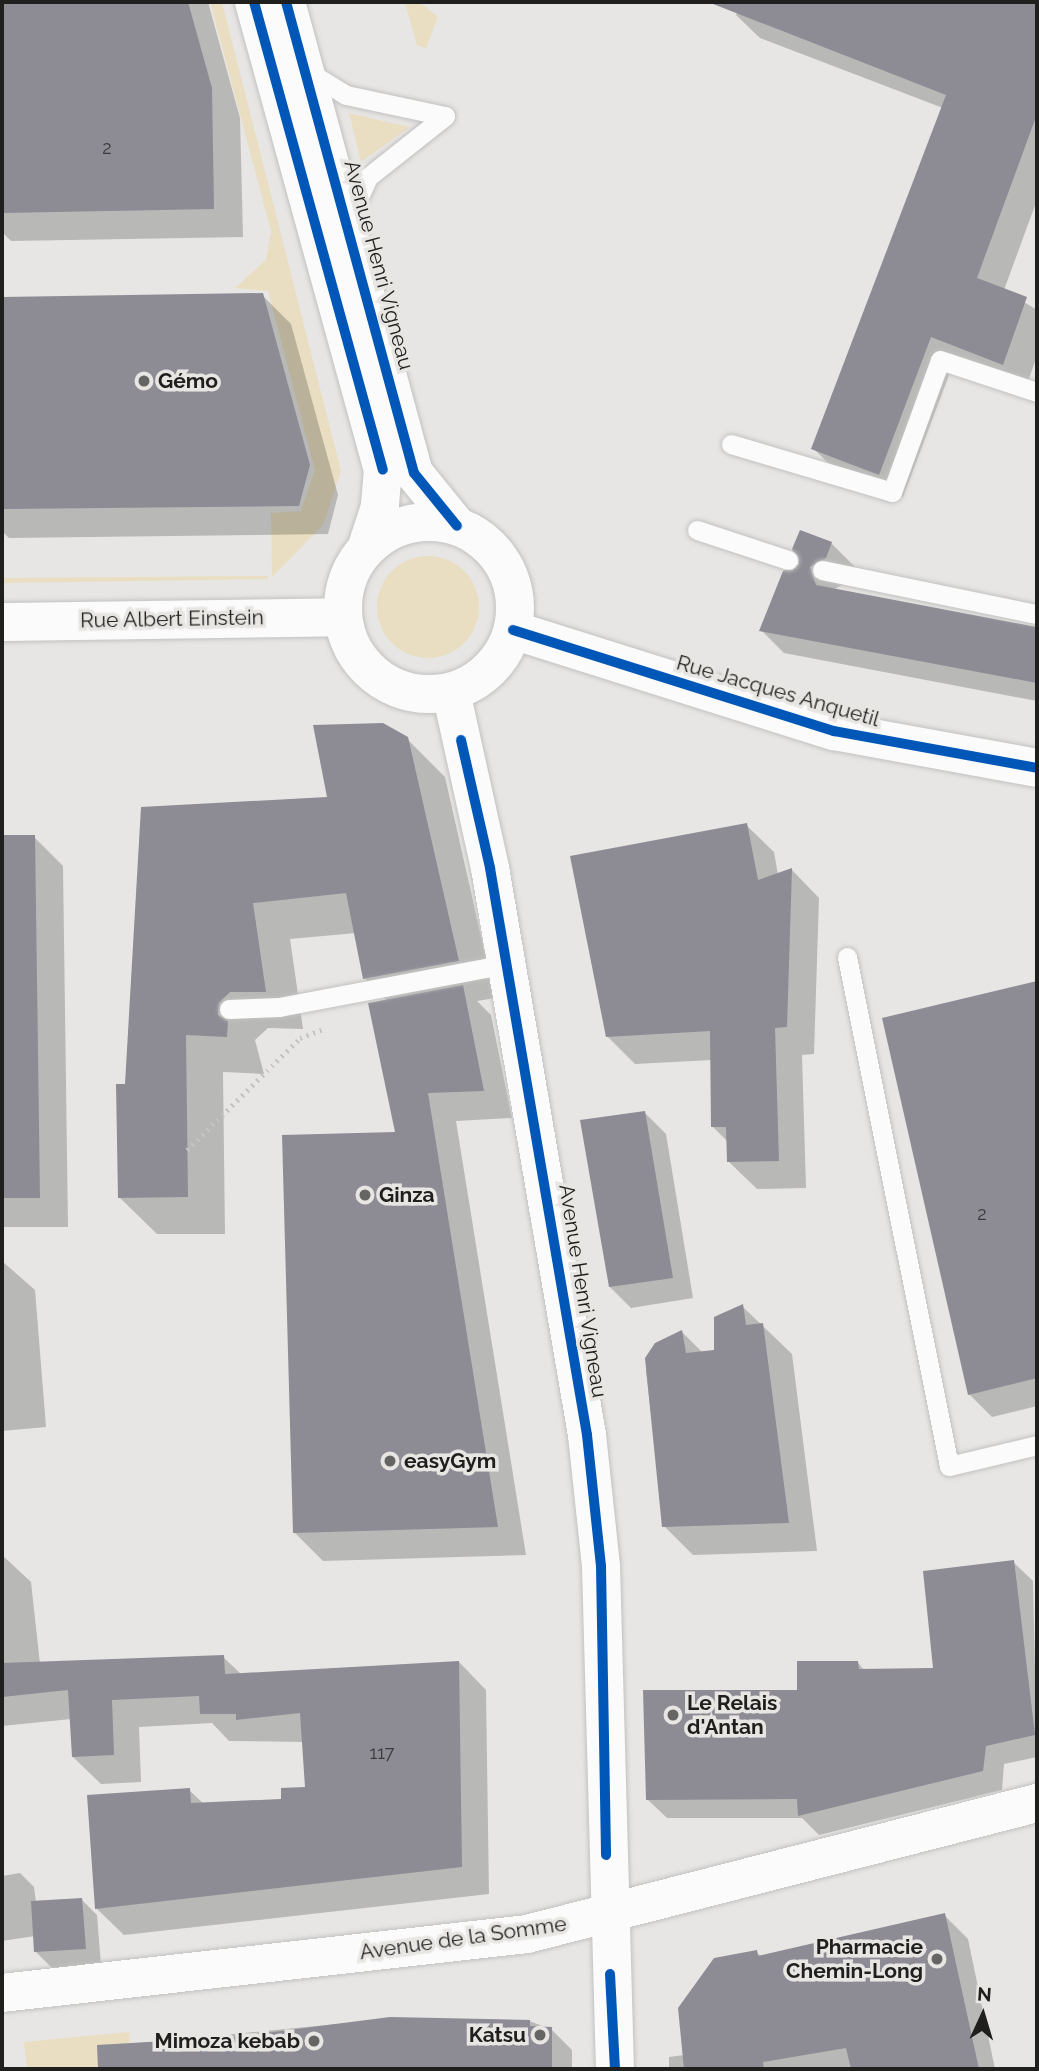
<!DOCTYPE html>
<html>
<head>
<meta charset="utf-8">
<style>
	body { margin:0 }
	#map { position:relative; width:1039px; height:2071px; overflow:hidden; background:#e7e6e4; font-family:Raleway,sans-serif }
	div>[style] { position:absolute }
	.green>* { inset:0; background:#e9dec1 }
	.round { border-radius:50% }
	.shadow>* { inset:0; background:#0003 }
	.building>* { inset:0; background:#8d8b94 }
	.path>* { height:4.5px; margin-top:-2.25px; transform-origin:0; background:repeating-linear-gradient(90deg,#c4c4c3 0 2px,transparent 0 7px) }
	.roads { filter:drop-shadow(0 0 2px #c2c1c0) drop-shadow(0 0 2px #c2c1c0) }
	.lane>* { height:19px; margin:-9.5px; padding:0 9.5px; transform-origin:9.5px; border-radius:9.5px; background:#fbfbfb }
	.street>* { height:38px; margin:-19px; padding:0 19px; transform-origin:19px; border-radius:19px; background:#fbfbfb }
	.secondary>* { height:38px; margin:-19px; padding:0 19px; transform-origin:19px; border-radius:19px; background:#fbfbfb }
	.secondary>.ring { margin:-19px; padding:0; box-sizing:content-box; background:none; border:38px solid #fbfbfb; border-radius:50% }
	.cycleway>* { height:10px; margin:-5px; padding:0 5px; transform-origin:5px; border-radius:5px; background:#0057b8 }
	.dots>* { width:19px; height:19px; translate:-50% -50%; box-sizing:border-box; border:4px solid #e8e6e3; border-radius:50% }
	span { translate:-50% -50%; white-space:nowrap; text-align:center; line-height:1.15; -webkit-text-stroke:7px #e8e6e3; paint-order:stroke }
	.number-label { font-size:18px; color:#3a3a3c }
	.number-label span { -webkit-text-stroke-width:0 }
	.street-label { font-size:21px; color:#1f1f1e }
	.poi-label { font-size:21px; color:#1f1f1e; font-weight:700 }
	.left { translate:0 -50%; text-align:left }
	.right { translate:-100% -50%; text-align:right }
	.frame { position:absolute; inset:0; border:4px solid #1f1f1e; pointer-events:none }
	.north { position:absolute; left:948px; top:1980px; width:70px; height:70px; -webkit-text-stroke:5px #e8e6e3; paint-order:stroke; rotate:4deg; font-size:19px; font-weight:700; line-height:28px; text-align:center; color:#1f1f1e }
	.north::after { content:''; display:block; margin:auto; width:24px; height:32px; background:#1f1f1e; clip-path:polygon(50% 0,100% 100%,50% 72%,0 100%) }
</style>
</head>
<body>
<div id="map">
	<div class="green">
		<div style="clip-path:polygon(210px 2px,222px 2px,341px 471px,323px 525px,272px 577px,271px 513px,301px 511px,315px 470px,268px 291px,235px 288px,266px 260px,271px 231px)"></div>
		<div style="clip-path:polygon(405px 2px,419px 2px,438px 17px,426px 48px,417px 45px)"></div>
		<div style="clip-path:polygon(349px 113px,410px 127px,361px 162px)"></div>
		<div class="round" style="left:377px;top:556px;width:102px;height:102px"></div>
		<div style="clip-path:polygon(268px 576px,268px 579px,2px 583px,2px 578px)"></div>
		<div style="clip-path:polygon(129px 2032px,132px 2069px,27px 2069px,24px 2042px)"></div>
	</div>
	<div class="shadow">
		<div style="clip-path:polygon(2px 2px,208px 2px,240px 118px,243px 237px,11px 241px,2px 232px)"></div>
		<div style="clip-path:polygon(742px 2px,1037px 2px,1037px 200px,1004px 290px,1037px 310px,1037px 356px,1026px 387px,955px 359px,903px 497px,836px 471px,813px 448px,943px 108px,760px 38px,736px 15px)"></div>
		<div style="clip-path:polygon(262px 295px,291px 324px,338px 495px,328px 534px,9px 538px,2px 531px,2px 298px)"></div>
		<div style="clip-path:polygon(831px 543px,854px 566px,849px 581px,833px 590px,1037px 629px,1037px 701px,784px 653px,761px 630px,802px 565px)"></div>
		<div style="clip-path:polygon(407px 739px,445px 777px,495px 998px,477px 1001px,491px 1015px,512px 1118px,456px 1121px,526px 1555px,323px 1561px,295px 1533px,397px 1134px,387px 1001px,364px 978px,356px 933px,290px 939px,303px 1029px,268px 1028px,255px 1040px,264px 1074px,223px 1072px,225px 1234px,157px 1234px,119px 1197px,142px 808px,329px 799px)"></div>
		<div style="clip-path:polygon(746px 825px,774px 852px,778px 875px,792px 870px,819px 898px,814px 1054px,802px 1055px,806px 1188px,757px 1189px,729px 1162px,729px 1143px,713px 1127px,712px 1060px,635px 1064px,607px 1036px)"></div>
		<div style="clip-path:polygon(2px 837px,34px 837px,63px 866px,68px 1227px,2px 1227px)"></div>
		<div style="clip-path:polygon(1037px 982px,1037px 1406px,992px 1417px,969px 1394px,885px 1020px)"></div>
		<div style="clip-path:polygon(645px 1113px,666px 1134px,693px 1298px,631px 1308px,610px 1287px)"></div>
		<div style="clip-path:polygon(2px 1261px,35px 1290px,46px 1427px,2px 1431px)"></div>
		<div style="clip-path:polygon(743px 1307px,792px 1354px,817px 1551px,693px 1555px,664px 1526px,646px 1371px,656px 1344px,682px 1332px,703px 1353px,716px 1352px)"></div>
		<div style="clip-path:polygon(2px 1555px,31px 1582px,40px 1664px,223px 1657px,242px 1675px,459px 1662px,486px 1690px,489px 1894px,124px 1935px,96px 1908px,189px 1790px,204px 1804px,283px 1800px,307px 1789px,304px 1742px,229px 1741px,212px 1723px,139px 1727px,141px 1782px,101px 1784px,73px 1757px,71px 1719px,2px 1726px)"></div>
		<div style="clip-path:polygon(1013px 1562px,1033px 1581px,1037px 1757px,1004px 1764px,1002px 1790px,819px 1835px,802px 1818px,667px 1818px,647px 1799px,799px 1692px,858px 1663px,865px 1671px,935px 1670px)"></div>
		<div style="clip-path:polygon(20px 1873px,34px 1887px,36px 1902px,81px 1899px,97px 1915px,101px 1965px,52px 1968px,36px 1952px,35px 1936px,2px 1941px,2px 1876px)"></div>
		<div style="clip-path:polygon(944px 1915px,968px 1939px,995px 2069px,669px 2069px,669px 2057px,684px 2055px,756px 1952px,762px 1957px)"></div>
		<div style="clip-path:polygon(390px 2019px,529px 2021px,551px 2029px,572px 2050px,572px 2069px,141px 2069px,140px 2043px)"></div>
	</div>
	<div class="building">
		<div style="clip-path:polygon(2px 2px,188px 2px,212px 88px,214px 209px,2px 213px)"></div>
		<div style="clip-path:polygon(708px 2px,1037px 2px,1037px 114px,977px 278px,1027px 297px,1003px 365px,931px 337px,879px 475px,811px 449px,946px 95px)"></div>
		<div style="clip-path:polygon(263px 293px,310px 465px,299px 506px,2px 509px,2px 297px)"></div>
		<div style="clip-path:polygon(800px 530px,832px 542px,826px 558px,810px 567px,816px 585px,1037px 627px,1037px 683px,759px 631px,783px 571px,799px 564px,792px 549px)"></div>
		<div style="clip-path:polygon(383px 723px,408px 737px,459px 961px,363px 979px,346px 893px,253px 903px,266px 992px,230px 992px,219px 1003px,218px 1015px,228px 1021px,227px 1037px,186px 1035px,188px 1197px,118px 1198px,116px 1084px,125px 1084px,141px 807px,327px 797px,313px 725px)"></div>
		<div style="clip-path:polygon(747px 823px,758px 880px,792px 868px,787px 1027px,775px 1028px,779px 1161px,727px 1162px,726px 1127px,711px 1127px,710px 1031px,606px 1037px,570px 856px)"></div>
		<div style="clip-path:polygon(2px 835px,35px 835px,40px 1198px,2px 1198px)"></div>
		<div style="clip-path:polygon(1037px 981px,1037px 1378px,968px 1395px,882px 1018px)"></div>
		<div style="clip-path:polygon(463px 985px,484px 1091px,428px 1093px,498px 1527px,293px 1533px,282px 1135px,395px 1132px,368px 1003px)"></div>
		<div style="clip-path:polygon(645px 1111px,673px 1278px,609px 1287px,580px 1120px)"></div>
		<div style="clip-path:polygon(743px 1304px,746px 1325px,763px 1323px,789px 1523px,662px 1527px,645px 1358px,655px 1343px,682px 1330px,686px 1353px,714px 1350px,714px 1317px)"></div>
		<div style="clip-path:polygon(1014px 1560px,1035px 1735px,986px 1746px,983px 1771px,798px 1816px,797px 1799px,646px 1800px,643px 1690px,797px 1690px,797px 1661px,858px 1661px,859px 1669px,933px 1668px,923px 1571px)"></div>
		<div style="clip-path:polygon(224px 1655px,225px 1674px,459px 1661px,462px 1867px,95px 1909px,87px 1795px,190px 1788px,191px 1803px,281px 1799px,281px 1788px,305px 1787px,300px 1713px,236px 1720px,236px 1714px,200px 1714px,199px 1696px,112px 1700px,114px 1755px,72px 1757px,68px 1690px,2px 1697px,2px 1663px)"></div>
		<div style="clip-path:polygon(82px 1898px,86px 1949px,34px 1952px,31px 1901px)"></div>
		<div style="clip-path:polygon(945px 1913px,979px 2069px,851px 2069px,846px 2048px,763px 2062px,764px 2069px,684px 2069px,678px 2008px,714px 1958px,757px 1950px,758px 1956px)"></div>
		<div style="clip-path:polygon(390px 2017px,530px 2020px,530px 2026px,552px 2027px,552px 2069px,98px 2069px,97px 2045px,234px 2037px)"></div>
	</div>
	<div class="path">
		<div style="left:187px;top:1150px;width:159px;rotate:-44.7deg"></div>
		<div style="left:300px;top:1038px;width:25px;rotate:-21deg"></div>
	</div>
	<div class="roads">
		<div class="lane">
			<div style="left:307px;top:71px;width:46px;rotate:31.6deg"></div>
			<div style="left:346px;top:95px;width:101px;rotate:12deg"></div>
			<div style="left:445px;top:116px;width:98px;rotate:141.6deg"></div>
			<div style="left:368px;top:177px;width:46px;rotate:114.3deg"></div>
			<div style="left:731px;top:444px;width:168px;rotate:16.6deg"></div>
			<div style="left:892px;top:492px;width:140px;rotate:-70deg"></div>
			<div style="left:940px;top:360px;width:102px;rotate:18.3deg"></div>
			<div style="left:697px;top:530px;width:96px;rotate:18.2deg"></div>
			<div style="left:822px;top:570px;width:219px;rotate:11.6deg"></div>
			<div style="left:847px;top:957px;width:519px;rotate:78.67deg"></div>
			<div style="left:949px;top:1466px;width:90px;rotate:-13.4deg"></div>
			<div style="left:229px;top:1009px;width:50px;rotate:-2.3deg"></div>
			<div style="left:279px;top:1007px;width:232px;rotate:-10.7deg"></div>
		</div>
		<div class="street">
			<div style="left:2px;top:622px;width:340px;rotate:-0.8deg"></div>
			<div style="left:513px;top:630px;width:337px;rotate:17.5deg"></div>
			<div style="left:834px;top:731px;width:206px;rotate:10.3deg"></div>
		</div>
		<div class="secondary">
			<div style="left:254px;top:2px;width:485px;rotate:74.6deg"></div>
			<div style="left:383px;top:470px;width:37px;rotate:95deg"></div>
			<div style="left:380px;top:507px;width:41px;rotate:108.4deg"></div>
			<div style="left:286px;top:2px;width:488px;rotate:74.8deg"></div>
			<div style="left:414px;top:473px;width:68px;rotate:50.9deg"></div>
			<div class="ring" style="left:343px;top:522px;width:134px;height:134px"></div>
			<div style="left:451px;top:692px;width:180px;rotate:77.5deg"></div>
			<div style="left:490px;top:868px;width:575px;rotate:80.29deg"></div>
			<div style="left:587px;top:1435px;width:132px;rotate:83.9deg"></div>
			<div style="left:601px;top:1566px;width:503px;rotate:88.41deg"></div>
			<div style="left:2px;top:1993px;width:528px;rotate:-6.41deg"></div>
			<div style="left:527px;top:1934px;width:527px;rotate:-14.41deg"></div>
		</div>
	</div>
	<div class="cycleway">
		<div style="left:254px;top:2px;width:485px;rotate:74.6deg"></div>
		<div style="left:286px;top:2px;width:488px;rotate:74.8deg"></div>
		<div style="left:414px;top:473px;width:68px;rotate:50.9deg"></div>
		<div style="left:513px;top:630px;width:337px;rotate:17.5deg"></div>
		<div style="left:834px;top:731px;width:206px;rotate:10.3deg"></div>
		<div style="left:461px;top:740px;width:131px;rotate:77.2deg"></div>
		<div style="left:490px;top:868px;width:575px;rotate:80.29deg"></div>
		<div style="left:587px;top:1435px;width:132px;rotate:83.9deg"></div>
		<div style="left:601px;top:1566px;width:289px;rotate:89deg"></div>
		<div style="left:610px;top:1974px;width:95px;rotate:87deg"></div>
	</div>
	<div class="dots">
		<div style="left:144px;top:381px;background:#656563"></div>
		<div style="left:365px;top:1195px;background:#656563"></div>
		<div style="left:390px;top:1461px;background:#656563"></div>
		<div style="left:673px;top:1715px;background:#656563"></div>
		<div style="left:937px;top:1959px;background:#656563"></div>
		<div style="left:540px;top:2035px;background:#656563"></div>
		<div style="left:314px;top:2041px;background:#656563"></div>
	</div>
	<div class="number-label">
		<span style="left:107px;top:148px">2</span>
		<span style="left:982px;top:1214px">2</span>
		<span style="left:382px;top:1753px">117</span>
	</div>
	<div class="street-label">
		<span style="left:379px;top:265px;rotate:75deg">Avenue Henri Vigneau</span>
		<span style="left:172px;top:619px;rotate:-1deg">Rue Albert Einstein</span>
		<span style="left:778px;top:691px;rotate:16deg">Rue Jacques Anquetil</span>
		<span style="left:583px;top:1291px;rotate:81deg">Avenue Henri Vigneau</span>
		<span style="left:463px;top:1938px;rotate:-8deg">Avenue de la Somme</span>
	</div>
	<div class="poi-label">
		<span class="left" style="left:158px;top:381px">Gémo</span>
		<span class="left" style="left:379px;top:1195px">Ginza</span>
		<span class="left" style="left:404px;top:1461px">easyGym</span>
		<span class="left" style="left:687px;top:1715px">Le Relais<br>d'Antan</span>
		<span class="right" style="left:923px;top:1959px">Pharmacie<br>Chemin-Long</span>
		<span class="right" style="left:526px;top:2035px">Katsu</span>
		<span class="right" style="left:300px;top:2041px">Mimoza kebab</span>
	</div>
	<div class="frame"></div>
	<div class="north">N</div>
</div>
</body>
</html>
